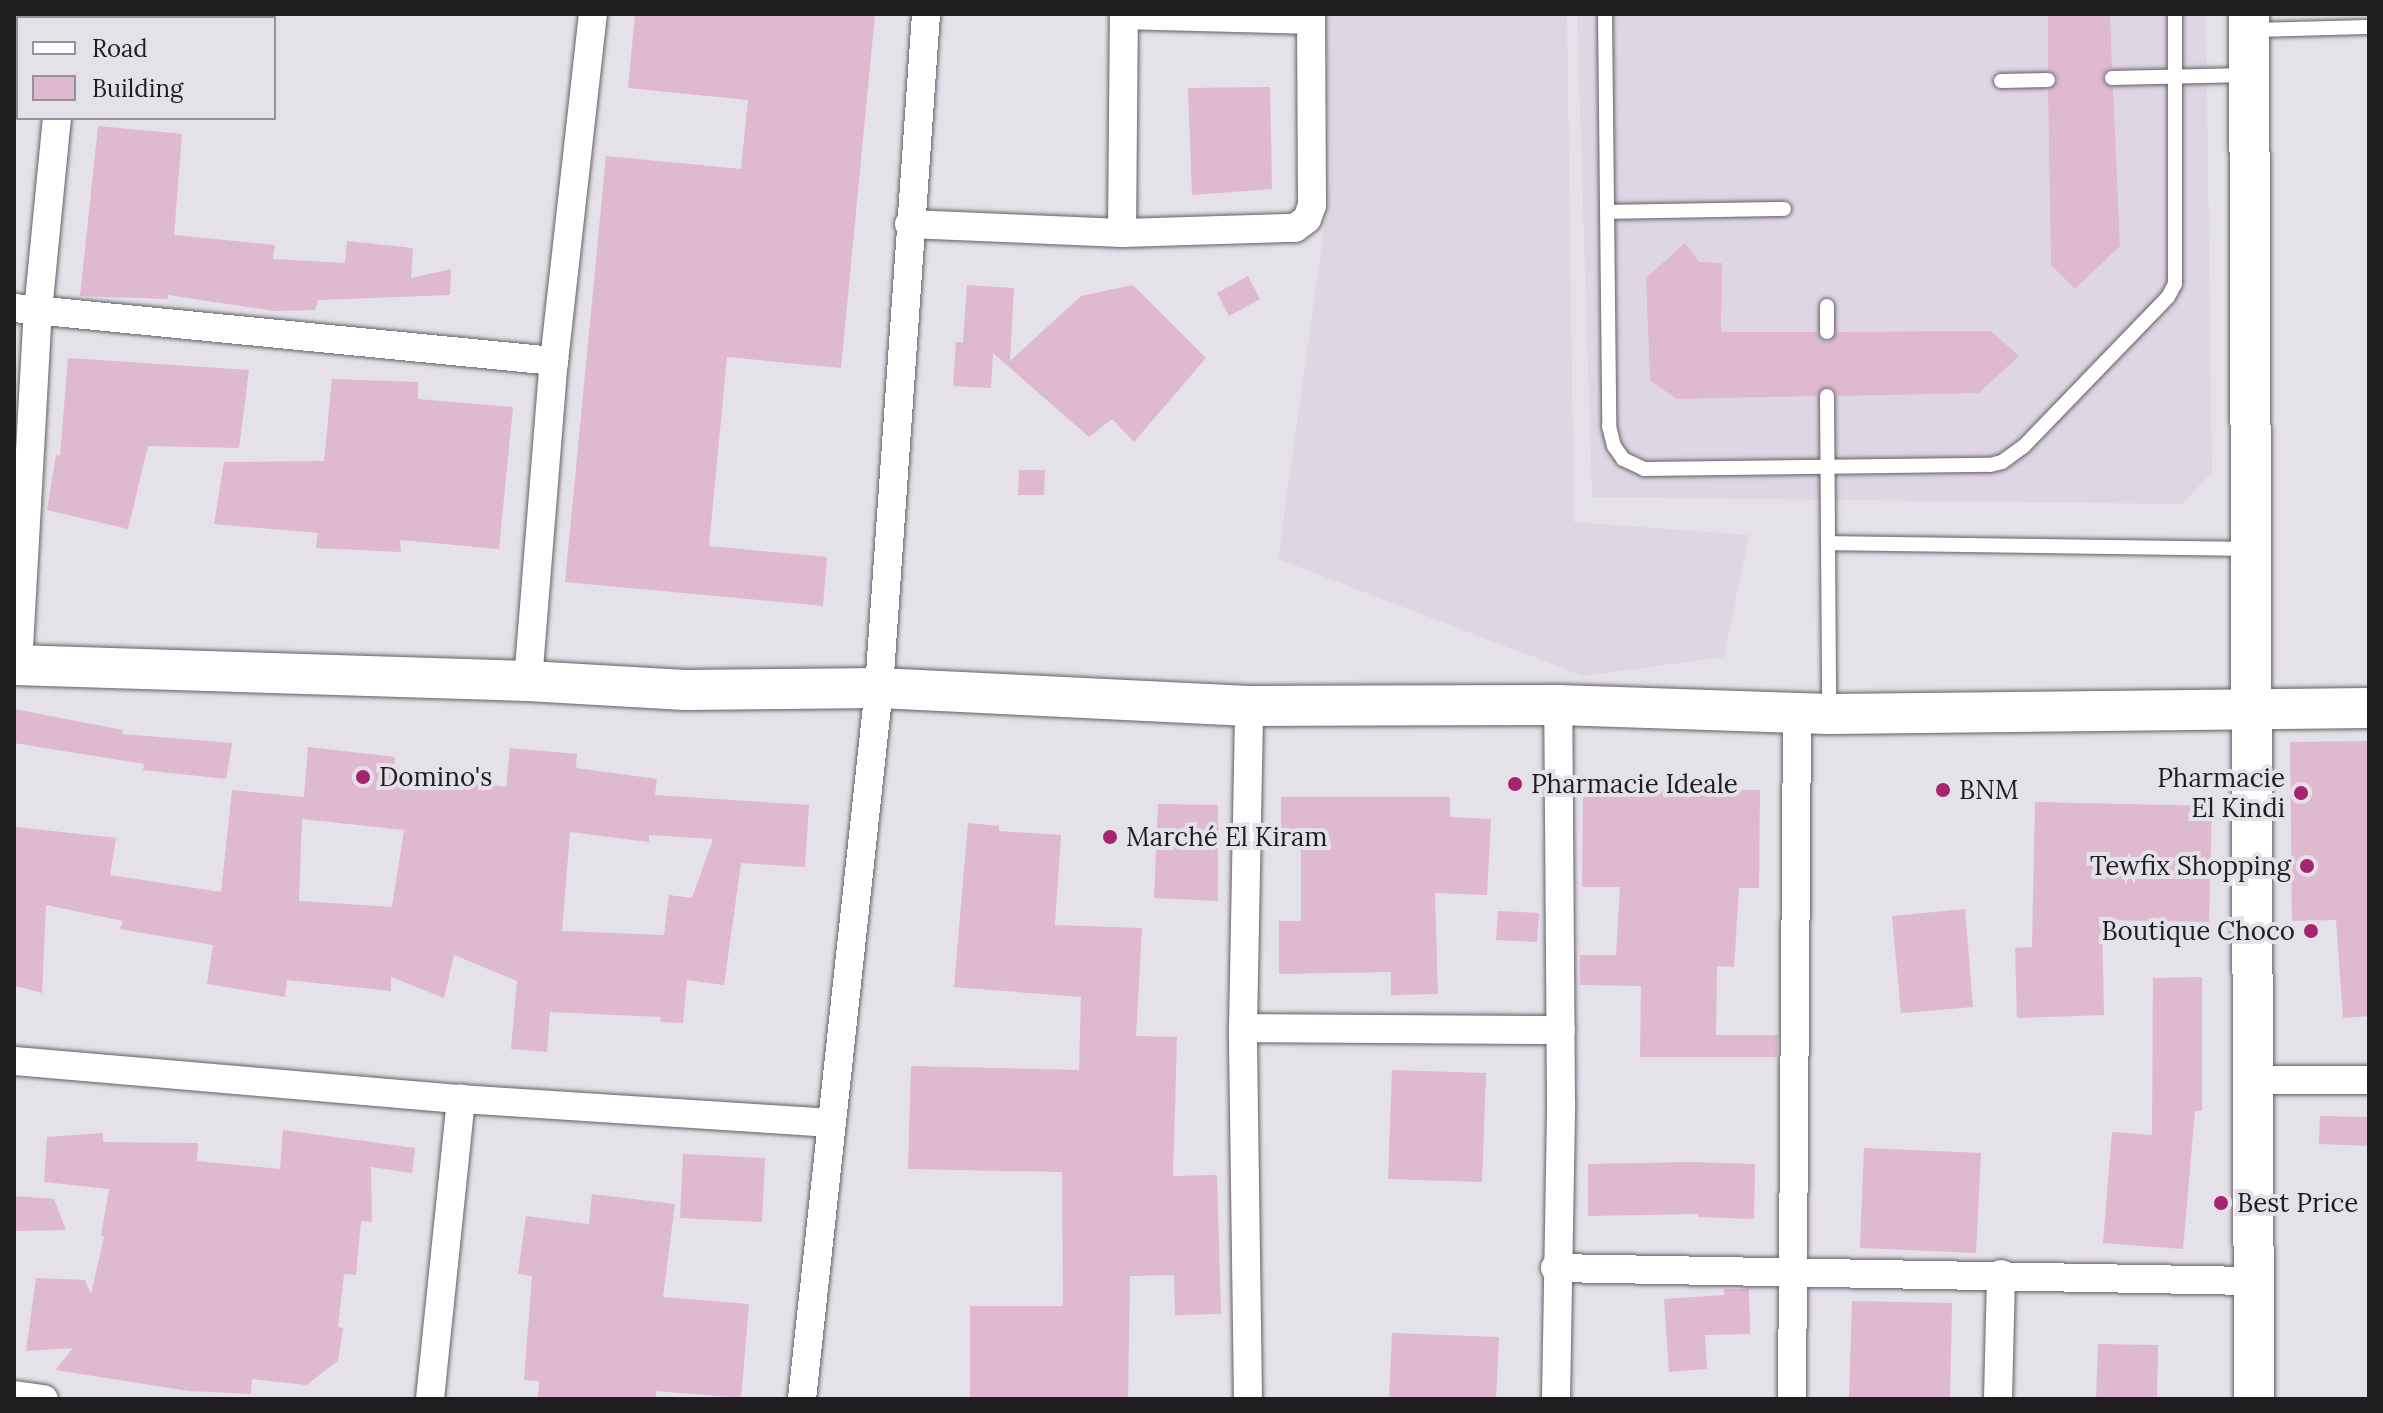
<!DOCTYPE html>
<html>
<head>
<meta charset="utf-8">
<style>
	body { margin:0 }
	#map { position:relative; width:2383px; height:1413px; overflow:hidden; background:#e5e1e8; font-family:Lora,serif }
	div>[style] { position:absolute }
	.built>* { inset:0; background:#dfd6e4 }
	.building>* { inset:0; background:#deb9cf }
	.roads { filter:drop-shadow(0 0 2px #646066) drop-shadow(0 0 2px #646066) }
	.lane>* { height:14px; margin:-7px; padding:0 7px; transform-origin:7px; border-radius:7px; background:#fff }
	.street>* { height:28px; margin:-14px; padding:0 14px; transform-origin:14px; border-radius:14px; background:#fff }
	.secondary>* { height:40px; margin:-20px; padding:0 20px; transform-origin:20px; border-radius:20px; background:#fff }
	.dots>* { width:22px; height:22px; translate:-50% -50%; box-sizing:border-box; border:4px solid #e5e1e8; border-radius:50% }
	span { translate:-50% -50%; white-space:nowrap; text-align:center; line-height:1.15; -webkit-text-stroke:8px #e5e1e8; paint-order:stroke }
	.poi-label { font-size:26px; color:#1f1d20 }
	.left { translate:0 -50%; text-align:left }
	.right { translate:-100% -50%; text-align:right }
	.frame { position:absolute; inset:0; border:16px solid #1f1d20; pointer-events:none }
	.legend { position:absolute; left:16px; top:16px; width:260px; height:104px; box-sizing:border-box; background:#e5e1e8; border:2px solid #969398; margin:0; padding:10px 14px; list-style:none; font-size:24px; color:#1f1d20 }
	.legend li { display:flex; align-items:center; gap:16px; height:40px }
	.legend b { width:40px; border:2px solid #969398 }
</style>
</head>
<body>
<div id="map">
	<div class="built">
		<div style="clip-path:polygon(1326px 14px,1567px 14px,1574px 522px,1749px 535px,1724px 657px,1583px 676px,1278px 559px,1331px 179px)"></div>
		<div style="clip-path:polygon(1577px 14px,2206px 14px,2212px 471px,2183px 504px,1592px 497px)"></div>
	</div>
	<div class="building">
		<div style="clip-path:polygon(635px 14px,875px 14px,841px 368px,727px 357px,709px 546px,827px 557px,823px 606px,565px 582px,606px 156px,741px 169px,748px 100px,628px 88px)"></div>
		<div style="clip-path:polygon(2048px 14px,2110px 14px,2112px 68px,2104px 73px,2102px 79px,2113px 88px,2120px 246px,2075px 289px,2051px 265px,2048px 90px,2058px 81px,2056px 74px,2048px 70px)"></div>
		<div style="clip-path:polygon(1270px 87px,1272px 189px,1192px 195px,1188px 88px)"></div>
		<div style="clip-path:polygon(98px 126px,182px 134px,174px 235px,275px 245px,273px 259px,345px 263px,347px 241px,413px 248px,411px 278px,451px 269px,450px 295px,318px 300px,315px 310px,275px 311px,168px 295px,168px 299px,80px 296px)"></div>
		<div style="clip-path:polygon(1685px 243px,1699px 262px,1722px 263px,1721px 332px,1817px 332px,1821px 340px,1828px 342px,1837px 332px,1991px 331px,2019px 356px,1979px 393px,1837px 396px,1833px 388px,1826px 386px,1817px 396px,1676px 399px,1650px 380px,1646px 278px)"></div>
		<div style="clip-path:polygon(1248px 276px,1260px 299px,1229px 316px,1217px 293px)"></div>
		<div style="clip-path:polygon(967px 285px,1014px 288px,1010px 361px,1081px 296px,1133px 285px,1206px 358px,1134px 442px,1112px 419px,1089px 437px,993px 353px,991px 388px,953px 386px,956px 342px,963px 342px)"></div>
		<div style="clip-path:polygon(68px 358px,249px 370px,239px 448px,148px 446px,128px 529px,47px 510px,56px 455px,60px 456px)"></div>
		<div style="clip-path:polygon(332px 379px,418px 382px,418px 399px,513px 407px,499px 549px,400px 540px,401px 552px,316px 548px,318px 533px,214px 524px,224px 462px,324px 461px)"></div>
		<div style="clip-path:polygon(1019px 470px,1045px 470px,1044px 495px,1018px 495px)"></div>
		<div style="clip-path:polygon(14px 709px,123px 730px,122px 734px,232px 743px,226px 779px,143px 770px,144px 764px,14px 743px)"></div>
		<div style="clip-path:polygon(2369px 741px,2369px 1016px,2343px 1018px,2336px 920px,2292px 921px,2290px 742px)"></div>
		<div style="clip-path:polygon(evenodd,308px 747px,395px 757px,394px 772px,506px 787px,510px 748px,577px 754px,576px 768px,657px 779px,655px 795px,809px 805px,805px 867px,741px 863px,724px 985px,687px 980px,683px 1023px,660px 1022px,661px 1017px,550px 1012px,547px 1052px,511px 1049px,517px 981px,454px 955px,444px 998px,391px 977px,391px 991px,287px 980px,285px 997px,207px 984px,213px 945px,120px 929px,123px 921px,46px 905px,42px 993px,14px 986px,16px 827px,116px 838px,110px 875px,221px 892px,232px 790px,304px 797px,308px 747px,302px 819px,404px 830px,392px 907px,299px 901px,302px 819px,308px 747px,570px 832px,649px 842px,649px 835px,713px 839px,692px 898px,669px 895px,664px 935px,562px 931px,570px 832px)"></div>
		<div style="clip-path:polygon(1583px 789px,1760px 790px,1759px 888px,1739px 888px,1734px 967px,1717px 966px,1716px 1035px,1778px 1035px,1777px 1057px,1640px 1057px,1641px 986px,1580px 985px,1580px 955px,1616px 955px,1620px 887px,1582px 887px)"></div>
		<div style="clip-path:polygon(1281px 797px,1450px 797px,1450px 817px,1491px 819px,1487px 895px,1435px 893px,1438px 994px,1391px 995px,1391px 972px,1279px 974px,1279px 921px,1301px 921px,1301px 831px,1281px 831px)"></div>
		<div style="clip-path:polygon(2035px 802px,2212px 806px,2209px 922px,2102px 920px,2104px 1015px,2017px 1018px,2015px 948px,2032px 947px)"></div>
		<div style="clip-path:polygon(1158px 804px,1218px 805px,1218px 901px,1154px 898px)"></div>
		<div style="clip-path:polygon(968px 823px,999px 826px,999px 831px,1061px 835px,1055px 925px,1142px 928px,1136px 1036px,1177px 1037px,1173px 1176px,1217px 1175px,1221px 1314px,1175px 1315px,1174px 1275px,1130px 1276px,1128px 1399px,970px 1397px,970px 1306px,1063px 1306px,1062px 1172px,908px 1169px,911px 1066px,1079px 1070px,1081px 997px,954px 987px)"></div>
		<div style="clip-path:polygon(1965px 909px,1973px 1007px,1901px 1013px,1892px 916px)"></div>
		<div style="clip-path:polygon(1498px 911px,1539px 913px,1537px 942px,1496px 940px)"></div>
		<div style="clip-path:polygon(2202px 977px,2202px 1111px,2195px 1111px,2183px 1249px,2103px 1243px,2112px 1132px,2152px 1135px,2153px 978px)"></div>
		<div style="clip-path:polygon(1392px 1070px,1486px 1073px,1482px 1182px,1388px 1179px)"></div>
		<div style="clip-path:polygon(2320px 1116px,2369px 1117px,2369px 1146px,2319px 1144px)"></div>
		<div style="clip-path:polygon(283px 1130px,415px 1148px,412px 1173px,371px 1167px,372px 1222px,361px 1221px,356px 1275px,344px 1274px,338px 1327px,343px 1328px,338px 1361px,306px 1385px,252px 1379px,251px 1394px,189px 1391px,55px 1370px,73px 1348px,26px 1351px,36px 1278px,85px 1280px,91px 1294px,104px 1237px,101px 1236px,109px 1189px,44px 1182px,47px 1137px,103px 1133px,103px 1142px,198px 1143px,197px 1161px,280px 1169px)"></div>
		<div style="clip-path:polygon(1864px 1148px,1981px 1153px,1976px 1253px,1860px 1248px)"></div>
		<div style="clip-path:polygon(683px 1154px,765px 1158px,762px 1222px,680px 1218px)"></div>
		<div style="clip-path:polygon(1690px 1162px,1755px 1164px,1754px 1219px,1698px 1217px,1698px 1214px,1588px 1216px,1588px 1164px)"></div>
		<div style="clip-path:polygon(592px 1194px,675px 1204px,663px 1297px,749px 1304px,741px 1398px,656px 1391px,656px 1399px,538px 1399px,539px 1381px,524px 1380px,532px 1276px,518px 1274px,526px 1216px,589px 1224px)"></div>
		<div style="clip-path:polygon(14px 1196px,54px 1199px,66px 1230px,14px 1231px)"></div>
		<div style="clip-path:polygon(1724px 1289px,1749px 1289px,1750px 1334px,1705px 1335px,1707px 1369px,1669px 1372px,1664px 1299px,1724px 1295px)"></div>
		<div style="clip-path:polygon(1852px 1301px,1952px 1303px,1950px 1399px,1849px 1399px)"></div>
		<div style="clip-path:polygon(1392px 1333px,1499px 1337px,1496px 1399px,1389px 1399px)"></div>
		<div style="clip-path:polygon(2098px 1344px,2158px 1345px,2157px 1399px,2096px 1399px)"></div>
	</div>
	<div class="roads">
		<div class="lane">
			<div style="left:1605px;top:14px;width:412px;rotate:89.4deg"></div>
			<div style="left:1609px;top:426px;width:21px;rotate:76deg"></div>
			<div style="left:1614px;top:446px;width:16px;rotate:55deg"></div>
			<div style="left:1623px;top:459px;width:23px;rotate:25deg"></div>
			<div style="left:1644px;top:469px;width:346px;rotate:-0.7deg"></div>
			<div style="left:1990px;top:465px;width:12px;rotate:-14deg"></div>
			<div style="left:2002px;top:462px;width:27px;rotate:-36deg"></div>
			<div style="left:2024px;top:446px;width:207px;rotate:-46deg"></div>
			<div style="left:2168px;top:297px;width:15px;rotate:-62deg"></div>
			<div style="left:2175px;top:284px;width:270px;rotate:-90deg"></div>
			<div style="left:2253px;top:30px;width:116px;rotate:-1.5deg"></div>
			<div style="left:2112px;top:78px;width:136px;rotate:-1.3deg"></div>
			<div style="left:2001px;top:81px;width:47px;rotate:-1.2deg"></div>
			<div style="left:1609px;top:212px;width:175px;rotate:-1deg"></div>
			<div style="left:1827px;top:306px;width:26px;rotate:90deg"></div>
			<div style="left:1827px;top:396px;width:314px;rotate:89.6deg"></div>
			<div style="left:1828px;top:543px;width:420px;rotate:0.8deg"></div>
		</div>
		<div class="street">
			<div style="left:1124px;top:15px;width:187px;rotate:1.5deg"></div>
			<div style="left:85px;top:18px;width:15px;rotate:-16deg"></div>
			<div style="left:909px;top:224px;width:213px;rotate:2.4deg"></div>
			<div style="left:1122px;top:233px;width:173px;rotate:-1.7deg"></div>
			<div style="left:1295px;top:228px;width:15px;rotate:-37deg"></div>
			<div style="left:1307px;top:219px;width:15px;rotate:-70deg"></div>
			<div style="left:1312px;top:205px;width:191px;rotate:-90.3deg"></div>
			<div style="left:1122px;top:233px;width:219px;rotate:-89.5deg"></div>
			<div style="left:14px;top:308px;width:543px;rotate:5.61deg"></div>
			<div style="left:18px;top:665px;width:355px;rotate:-86.8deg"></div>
			<div style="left:38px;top:311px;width:194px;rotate:-84.4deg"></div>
			<div style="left:528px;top:681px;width:321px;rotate:-85.4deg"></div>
			<div style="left:554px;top:361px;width:349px;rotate:-83.6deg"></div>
			<div style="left:1243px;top:1028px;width:318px;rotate:0.4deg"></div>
			<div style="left:14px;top:1061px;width:449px;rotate:4.9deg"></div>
			<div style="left:461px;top:1099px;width:369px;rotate:3.7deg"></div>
			<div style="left:2253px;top:1080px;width:116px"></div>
			<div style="left:1555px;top:1268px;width:698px;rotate:1.07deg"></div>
			<div style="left:14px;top:1395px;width:30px;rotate:8deg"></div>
			<div style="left:430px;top:1399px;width:302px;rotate:-84.1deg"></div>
			<div style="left:802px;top:1399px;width:715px;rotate:-83.82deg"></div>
			<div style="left:879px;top:688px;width:676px;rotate:-86.01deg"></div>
			<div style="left:1248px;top:1399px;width:371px;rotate:-90.8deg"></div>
			<div style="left:1243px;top:1028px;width:322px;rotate:-88.9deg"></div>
			<div style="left:1556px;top:1399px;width:297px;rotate:-89deg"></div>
			<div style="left:1561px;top:1102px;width:397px;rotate:-90.4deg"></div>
			<div style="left:1792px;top:1399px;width:688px;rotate:-89.58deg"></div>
			<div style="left:1998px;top:1399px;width:125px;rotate:-88.6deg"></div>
		</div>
		<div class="secondary">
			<div style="left:2249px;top:14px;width:1385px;rotate:89.79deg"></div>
			<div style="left:14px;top:665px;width:514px;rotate:1.78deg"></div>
			<div style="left:528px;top:681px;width:157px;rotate:3.3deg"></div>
			<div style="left:685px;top:690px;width:194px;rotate:-0.6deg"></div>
			<div style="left:879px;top:688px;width:370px;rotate:2.8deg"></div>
			<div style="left:1249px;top:706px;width:309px;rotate:-0.2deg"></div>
			<div style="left:1558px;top:705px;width:271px;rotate:1.9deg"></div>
			<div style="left:1829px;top:714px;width:540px;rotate:-0.64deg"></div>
		</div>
	</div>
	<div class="dots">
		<div style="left:363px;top:777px;background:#a62370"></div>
		<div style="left:1515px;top:784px;background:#a62370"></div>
		<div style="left:1943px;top:790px;background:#a62370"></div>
		<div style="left:2301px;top:793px;background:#a62370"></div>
		<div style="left:1110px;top:837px;background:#a62370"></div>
		<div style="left:2307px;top:866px;background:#a62370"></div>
		<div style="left:2311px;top:931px;background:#a62370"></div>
		<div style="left:2221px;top:1203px;background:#a62370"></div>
	</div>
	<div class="poi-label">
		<span class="left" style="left:379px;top:777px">Domino's</span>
		<span class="right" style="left:2285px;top:793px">Pharmacie<br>El Kindi</span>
		<span class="left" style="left:1531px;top:784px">Pharmacie Ideale</span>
		<span class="left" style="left:1959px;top:790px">BNM</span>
		<span class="left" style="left:1126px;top:837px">Marché El Kiram</span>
		<span class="right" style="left:2291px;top:866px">Tewfix Shopping</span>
		<span class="right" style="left:2295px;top:931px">Boutique Choco</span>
		<span class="left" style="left:2237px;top:1203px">Best Price</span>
	</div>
	<div class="frame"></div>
	<ul class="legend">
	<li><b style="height:10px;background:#fff"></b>Road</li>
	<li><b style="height:22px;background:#deb9cf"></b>Building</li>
	</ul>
</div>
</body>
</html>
